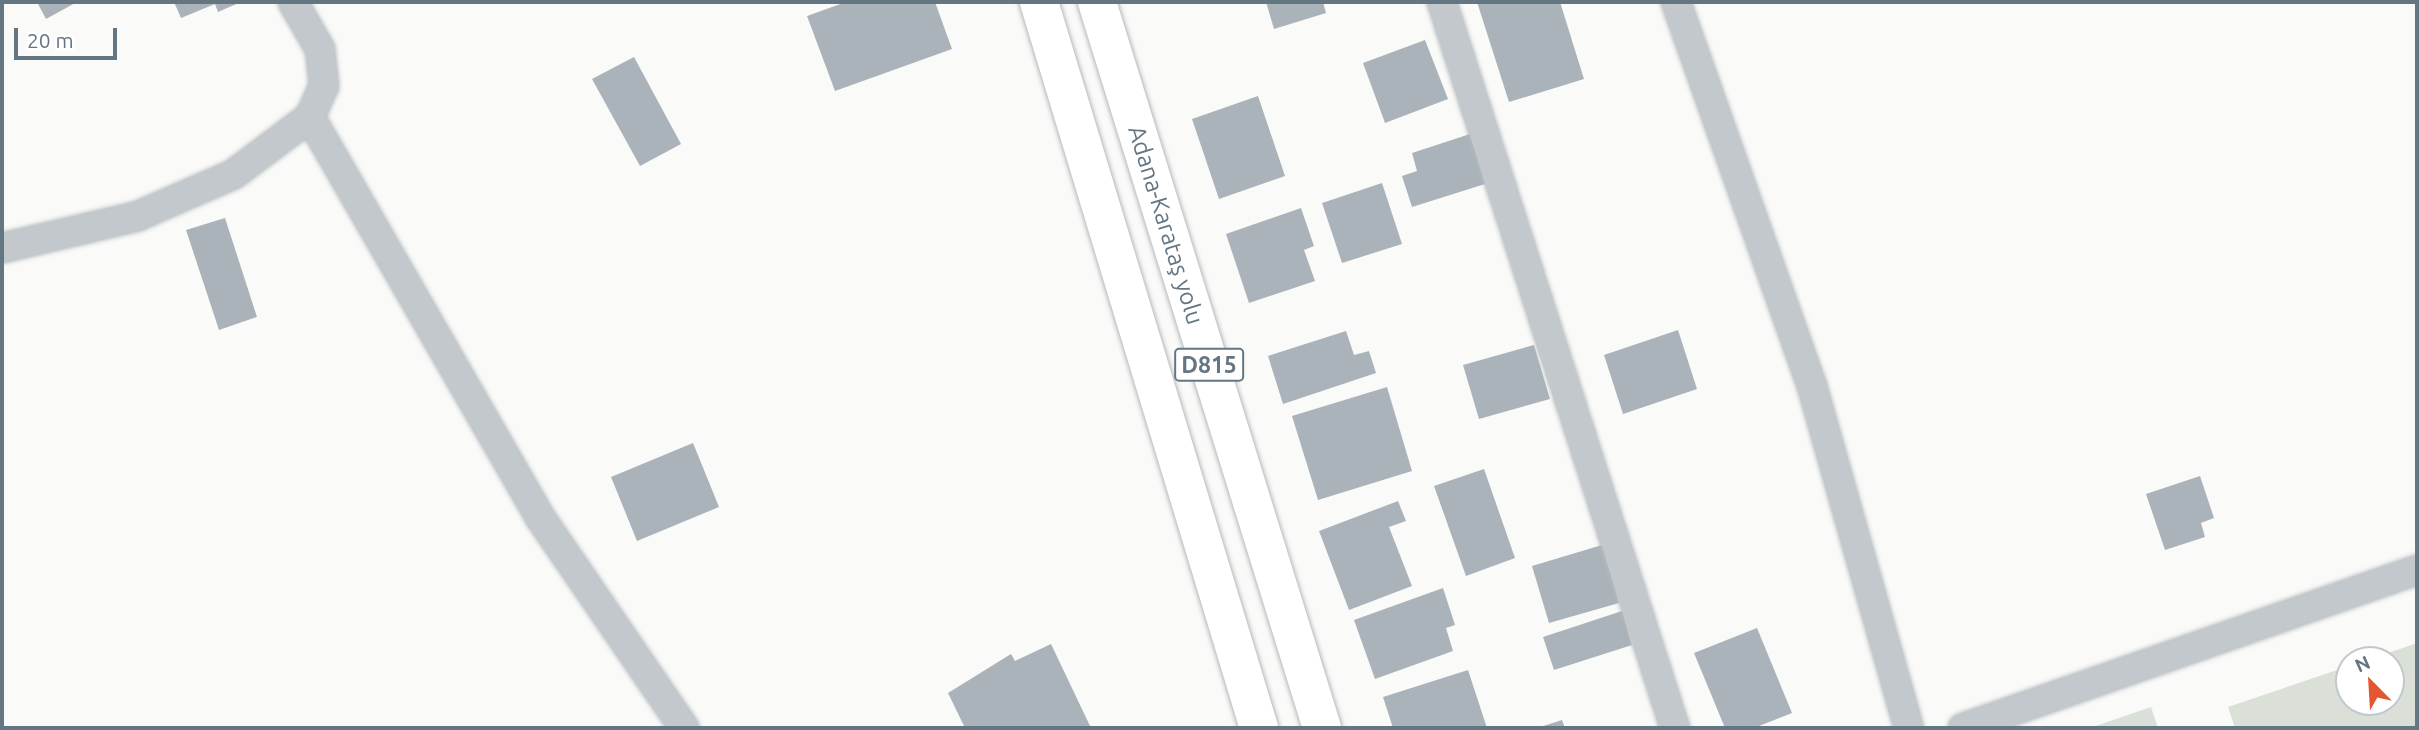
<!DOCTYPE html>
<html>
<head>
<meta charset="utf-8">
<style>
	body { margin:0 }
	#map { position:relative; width:2419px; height:730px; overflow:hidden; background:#fafaf8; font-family:Ubuntu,sans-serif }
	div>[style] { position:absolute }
	.green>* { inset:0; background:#dadfd7 }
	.building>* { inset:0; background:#aab3b9 }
	.roads { filter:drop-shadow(0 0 2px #b5babe) drop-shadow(0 0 2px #b5babe) }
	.minor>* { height:28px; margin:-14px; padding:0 14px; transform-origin:14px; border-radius:14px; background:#c3c8cc }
	.primary>* { height:38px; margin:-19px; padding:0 19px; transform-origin:19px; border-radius:19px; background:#fff }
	span { translate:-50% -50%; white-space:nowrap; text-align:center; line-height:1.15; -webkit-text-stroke:7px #fff; paint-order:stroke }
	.shield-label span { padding:2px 5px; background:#fff; border:2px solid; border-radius:5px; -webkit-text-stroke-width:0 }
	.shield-label { font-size:23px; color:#657683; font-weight:700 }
	.street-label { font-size:24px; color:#657683 }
	.frame { position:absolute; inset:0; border:4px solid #657683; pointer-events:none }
	.north { position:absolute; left:2335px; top:646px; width:70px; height:70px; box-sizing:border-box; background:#fff; border:2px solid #c1c8cd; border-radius:50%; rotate:336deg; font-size:19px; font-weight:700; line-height:28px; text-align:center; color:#657683 }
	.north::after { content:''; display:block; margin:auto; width:24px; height:32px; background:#e4572e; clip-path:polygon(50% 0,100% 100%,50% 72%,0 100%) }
	.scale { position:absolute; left:14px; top:28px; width:103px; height:32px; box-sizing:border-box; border:4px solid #657683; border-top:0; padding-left:9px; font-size:21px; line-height:24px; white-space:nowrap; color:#657683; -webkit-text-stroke:5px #fff; paint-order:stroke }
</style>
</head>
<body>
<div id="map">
	<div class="green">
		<div style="clip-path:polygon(2417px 643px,2417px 728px,2235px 728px,2228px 707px,2349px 666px,2349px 702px,2391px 702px,2391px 660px,2368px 660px)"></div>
		<div style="clip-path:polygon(2151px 707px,2158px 728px,2090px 728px)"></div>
	</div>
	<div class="building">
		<div style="clip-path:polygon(37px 2px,77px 2px,46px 19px)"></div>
		<div style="clip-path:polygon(174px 2px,241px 2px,218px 12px,215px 4px,181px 18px)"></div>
		<div style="clip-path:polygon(846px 2px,935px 2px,952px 49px,835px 91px,807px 16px)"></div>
		<div style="clip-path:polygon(1266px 2px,1323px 2px,1326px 13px,1274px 29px)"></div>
		<div style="clip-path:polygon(1477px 2px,1560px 2px,1584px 79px,1509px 102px)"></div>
		<div style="clip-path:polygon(1425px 40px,1448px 99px,1385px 123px,1363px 63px)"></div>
		<div style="clip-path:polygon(634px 57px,681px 144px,640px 166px,592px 79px)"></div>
		<div style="clip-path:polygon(1258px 96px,1285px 176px,1219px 199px,1192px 119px)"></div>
		<div style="clip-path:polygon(1470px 134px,1485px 184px,1412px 207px,1402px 176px,1417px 171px,1412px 153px)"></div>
		<div style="clip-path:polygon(1382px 183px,1402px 244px,1342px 263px,1322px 203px)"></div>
		<div style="clip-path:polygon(1301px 208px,1314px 246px,1304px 250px,1315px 281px,1249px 303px,1226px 234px)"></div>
		<div style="clip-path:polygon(225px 218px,257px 317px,219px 330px,186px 230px)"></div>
		<div style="clip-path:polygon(1678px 330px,1697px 389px,1623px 414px,1604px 355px)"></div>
		<div style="clip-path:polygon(1346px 331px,1354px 355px,1369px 351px,1376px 373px,1283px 404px,1268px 356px)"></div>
		<div style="clip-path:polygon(1534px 345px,1550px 399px,1479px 419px,1463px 365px)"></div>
		<div style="clip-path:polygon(1387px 387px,1412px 471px,1318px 500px,1292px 416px)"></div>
		<div style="clip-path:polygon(693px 443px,719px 507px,637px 541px,611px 477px)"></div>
		<div style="clip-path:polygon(1484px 469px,1515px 558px,1466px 576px,1434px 486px)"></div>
		<div style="clip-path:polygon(2200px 476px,2214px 518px,2201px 523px,2205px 537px,2165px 550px,2146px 494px)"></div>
		<div style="clip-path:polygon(1398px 501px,1406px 521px,1389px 527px,1412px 586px,1349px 610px,1319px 531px)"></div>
		<div style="clip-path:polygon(1602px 545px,1619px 603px,1549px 623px,1532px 566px)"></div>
		<div style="clip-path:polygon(1443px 588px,1455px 625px,1446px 628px,1453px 651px,1375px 679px,1354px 620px)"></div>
		<div style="clip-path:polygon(1622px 611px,1632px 645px,1554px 670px,1543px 637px)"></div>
		<div style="clip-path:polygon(1757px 628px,1792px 713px,1754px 728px,1725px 728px,1694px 653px)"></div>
		<div style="clip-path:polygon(1051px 644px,1091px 728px,965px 728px,948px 693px,1011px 654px,1015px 661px)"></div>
		<div style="clip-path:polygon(1468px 670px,1487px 728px,1393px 728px,1383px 697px)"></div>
		<div style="clip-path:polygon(1562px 720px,1565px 728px,1537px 728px)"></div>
	</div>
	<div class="roads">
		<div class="minor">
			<div style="left:1442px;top:2px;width:762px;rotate:72.21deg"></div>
			<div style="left:1676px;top:2px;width:407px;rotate:70.5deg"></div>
			<div style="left:1812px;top:386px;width:355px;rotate:74.2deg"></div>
			<div style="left:310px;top:117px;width:460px;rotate:60.1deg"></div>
			<div style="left:539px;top:516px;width:257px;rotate:55.6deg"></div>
			<div style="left:2px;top:248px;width:140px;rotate:-13.2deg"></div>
			<div style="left:138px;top:216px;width:105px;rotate:-23.6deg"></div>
			<div style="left:234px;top:174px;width:95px;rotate:-36.9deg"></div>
			<div style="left:310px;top:117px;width:34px;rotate:-66deg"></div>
			<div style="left:324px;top:86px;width:37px;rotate:-96deg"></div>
			<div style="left:320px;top:49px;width:54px;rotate:-119.9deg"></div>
			<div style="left:1963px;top:728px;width:481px;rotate:-19.2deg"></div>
		</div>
		<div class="primary">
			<div style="left:1039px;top:2px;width:759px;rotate:73.14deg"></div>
			<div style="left:1097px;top:2px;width:760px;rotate:72.78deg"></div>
		</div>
	</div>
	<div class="shield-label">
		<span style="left:1209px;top:365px">D815</span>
	</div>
	<div class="street-label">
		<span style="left:1166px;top:225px;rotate:73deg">Adana-Karataş yolu</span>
	</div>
	<div class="frame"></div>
	<div class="north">N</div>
	<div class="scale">20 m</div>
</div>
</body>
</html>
